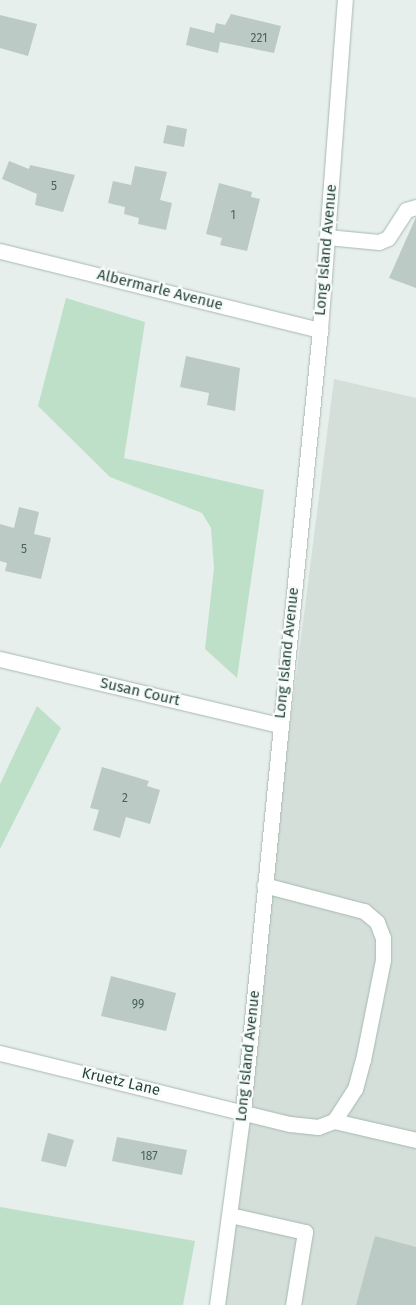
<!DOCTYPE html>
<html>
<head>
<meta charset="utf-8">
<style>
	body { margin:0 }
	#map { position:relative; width:416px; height:1305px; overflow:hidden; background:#e6efeb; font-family:"Fira Sans",sans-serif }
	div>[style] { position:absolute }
	.built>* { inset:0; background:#d4dfda }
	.green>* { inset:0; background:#bfe0c8 }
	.building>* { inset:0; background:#bbcac4 }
	.roads { filter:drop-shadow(0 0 1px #a8b8b2) drop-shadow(0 0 1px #a8b8b2) }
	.minor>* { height:15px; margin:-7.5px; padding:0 7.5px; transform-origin:7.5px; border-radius:7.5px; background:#fff }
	span { translate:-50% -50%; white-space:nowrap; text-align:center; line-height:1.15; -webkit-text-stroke:4.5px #f7fbf9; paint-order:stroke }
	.number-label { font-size:12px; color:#4a645c }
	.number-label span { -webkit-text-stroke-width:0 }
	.street-label { font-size:15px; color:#24423a }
</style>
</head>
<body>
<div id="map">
	<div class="built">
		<div style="clip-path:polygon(334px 379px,416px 398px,416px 1305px,216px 1305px)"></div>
	</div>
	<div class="green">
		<div style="clip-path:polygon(66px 298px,145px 322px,124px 458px,264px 490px,237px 678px,205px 649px,214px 568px,211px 528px,202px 513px,110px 477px,38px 406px)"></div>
		<div style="clip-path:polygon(37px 706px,61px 728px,0 849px,0 784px)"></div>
		<div style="clip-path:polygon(0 1207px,195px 1241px,183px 1305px,0 1305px)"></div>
	</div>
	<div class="building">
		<div style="clip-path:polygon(231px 14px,281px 26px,274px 53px,220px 42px,218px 53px,186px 45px,190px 27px,214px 33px,216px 23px,225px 25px)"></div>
		<div style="clip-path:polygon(0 15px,37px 24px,28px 56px,0 48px)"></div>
		<div style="clip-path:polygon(167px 125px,187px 129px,184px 147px,163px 143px)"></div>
		<div style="clip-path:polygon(9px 161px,29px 169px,30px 165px,75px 175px,63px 212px,35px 205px,37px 194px,2px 179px)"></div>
		<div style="clip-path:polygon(135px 166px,167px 172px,160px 200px,172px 203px,166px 230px,138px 224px,139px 218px,124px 214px,125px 207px,108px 203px,113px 181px,131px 185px)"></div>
		<div style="clip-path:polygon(219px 183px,252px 192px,251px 197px,260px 199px,247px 251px,220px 245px,222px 238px,206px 234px)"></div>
		<div style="clip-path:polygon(416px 217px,416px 288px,389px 278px)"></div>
		<div style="clip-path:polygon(186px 356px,240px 368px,235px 411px,207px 405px,209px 393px,180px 387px)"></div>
		<div style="clip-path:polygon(19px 507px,39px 512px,34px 534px,51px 538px,41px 579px,5px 571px,7px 563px,0 561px,0 524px,14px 528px)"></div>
		<div style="clip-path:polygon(102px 767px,149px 781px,147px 786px,160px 790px,150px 824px,126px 817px,120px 838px,93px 830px,99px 810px,90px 808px)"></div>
		<div style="clip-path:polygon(111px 976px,176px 993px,166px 1031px,101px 1016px)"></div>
		<div style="clip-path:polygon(48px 1133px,74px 1140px,66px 1167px,41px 1161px)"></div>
		<div style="clip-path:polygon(117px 1137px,187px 1150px,182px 1175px,112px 1161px)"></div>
		<div style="clip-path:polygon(375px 1236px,416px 1247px,416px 1305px,356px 1305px)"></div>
	</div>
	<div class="roads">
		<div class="minor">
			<div style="left:327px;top:237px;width:52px;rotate:5.5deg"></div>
			<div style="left:379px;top:242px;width:10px;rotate:-24deg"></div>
			<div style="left:388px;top:238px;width:33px;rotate:-57deg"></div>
			<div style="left:406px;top:210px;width:10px;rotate:-17deg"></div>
			<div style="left:0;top:251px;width:330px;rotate:13.9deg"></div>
			<div style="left:0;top:659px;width:288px;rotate:13.3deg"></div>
			<div style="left:0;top:1053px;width:299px;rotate:13.8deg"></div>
			<div style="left:290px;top:1124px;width:28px;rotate:6deg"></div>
			<div style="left:318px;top:1127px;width:17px;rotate:-21deg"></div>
			<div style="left:334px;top:1121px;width:38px;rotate:-57deg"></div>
			<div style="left:355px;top:1089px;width:30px;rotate:-75deg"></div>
			<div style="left:363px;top:1060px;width:102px;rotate:-78.7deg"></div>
			<div style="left:383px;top:960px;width:22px;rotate:-90deg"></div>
			<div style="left:383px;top:938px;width:17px;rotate:-111deg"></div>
			<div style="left:377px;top:922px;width:17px;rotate:-140deg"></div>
			<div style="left:364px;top:911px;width:103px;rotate:-165.4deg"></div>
			<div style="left:334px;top:1121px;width:84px;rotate:13deg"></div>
			<div style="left:230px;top:1215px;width:77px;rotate:12.8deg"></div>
			<div style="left:305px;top:1232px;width:74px;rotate:99.3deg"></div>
			<div style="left:217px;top:1305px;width:196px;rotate:-82.4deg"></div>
			<div style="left:243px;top:1111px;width:785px;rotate:-84.37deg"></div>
			<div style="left:320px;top:330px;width:331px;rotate:-85.7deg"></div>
		</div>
	</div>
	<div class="number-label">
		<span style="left:259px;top:39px">221</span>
		<span style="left:54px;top:187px">5</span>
		<span style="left:233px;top:216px">1</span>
		<span style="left:24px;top:550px">5</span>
		<span style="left:125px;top:799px">2</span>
		<span style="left:138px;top:1005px">99</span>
		<span style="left:149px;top:1157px">187</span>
	</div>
	<div class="street-label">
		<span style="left:326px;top:250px;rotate:-85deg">Long Island Avenue</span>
		<span style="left:160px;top:290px;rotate:14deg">Albermarle Avenue</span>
		<span style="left:287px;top:653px;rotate:-84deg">Long Island Avenue</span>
		<span style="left:140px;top:692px;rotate:13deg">Susan Court</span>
		<span style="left:248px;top:1056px;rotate:-84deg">Long Island Avenue</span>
		<span style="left:121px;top:1082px;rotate:13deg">Kruetz Lane</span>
	</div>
</div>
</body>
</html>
